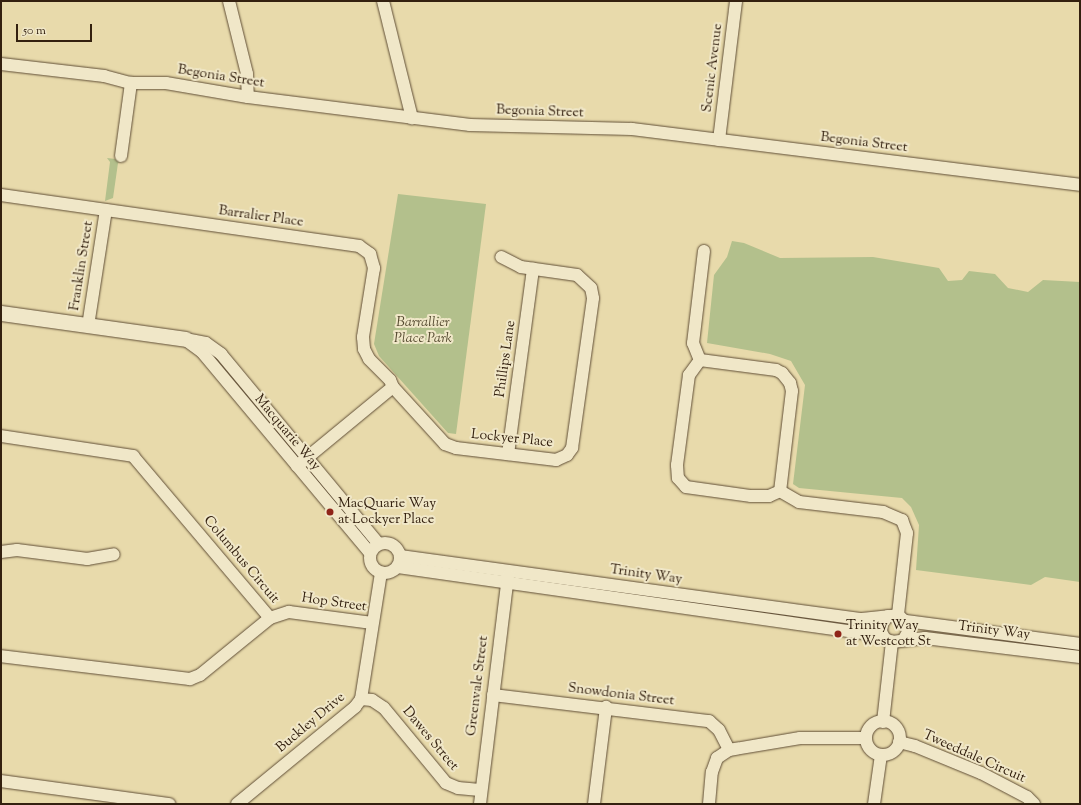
<!DOCTYPE html>
<html>
<head>
<meta charset="utf-8">
<style>
	body { margin:0 }
	#map { position:relative; width:1081px; height:805px; overflow:hidden; background:#e8daab; font-family:"Sorts Mill Goudy",serif }
	div>[style] { position:absolute }
	.green>* { inset:0; background:#b3c08c }
	.roads { filter:drop-shadow(0 0 1px #604e36) drop-shadow(0 0 1px #604e36) }
	.minor>* { height:12px; margin:-6px; padding:0 6px; transform-origin:6px; border-radius:6px; background:#f0e7c8 }
	.minor>.ring { margin:-6px; padding:0; box-sizing:content-box; background:none; border:12px solid #f0e7c8; border-radius:50% }
	.tertiary>* { height:15px; margin:-7.5px; padding:0 7.5px; transform-origin:7.5px; border-radius:7.5px; background:#f0e7c8 }
	.dots>* { width:11px; height:11px; translate:-50% -50%; box-sizing:border-box; border:2px solid #f0e7c8; border-radius:50% }
	span { translate:-50% -50%; white-space:nowrap; text-align:center; line-height:1.15; -webkit-text-stroke:4px #f0e7c8; paint-order:stroke }
	.street-label { font-size:14px; color:#33200f }
	.park-label { font-size:14px; color:#53482e; font-style:italic }
	.poi-label { font-size:14px; color:#33200f }
	.left { translate:0 -50%; text-align:left }
	.frame { position:absolute; inset:0; border:2px solid #33200f; pointer-events:none }
	.scale { position:absolute; left:16px; top:24px; width:76px; height:18px; box-sizing:border-box; border:2px solid #33200f; border-top:0; padding-left:5px; font-size:12px; line-height:14px; white-space:nowrap; color:#33200f; -webkit-text-stroke:3px #f0e7c8; paint-order:stroke }
</style>
</head>
<body>
<div id="map">
	<div class="green">
		<div style="clip-path:polygon(107px 158px,124px 160px,118px 163px,113px 198px,105px 201px,110px 162px)"></div>
		<div style="clip-path:polygon(398px 194px,486px 204px,456px 434px,448px 433px,379px 356px,374px 344px)"></div>
		<div style="clip-path:polygon(732px 241px,744px 243px,780px 258px,873px 257px,939px 268px,948px 281px,962px 280px,969px 271px,995px 274px,1008px 288px,1028px 292px,1043px 280px,1080px 282px,1080px 582px,1045px 577px,1031px 585px,916px 570px,919px 525px,911px 507px,902px 498px,799px 488px,793px 484px,805px 385px,791px 361px,770px 354px,707px 343px,714px 275px,727px 257px)"></div>
	</div>
	<div class="roads">
		<div class="minor">
			<div style="left:229px;top:1px;width:75px;rotate:76.1deg"></div>
			<div style="left:247px;top:74px;width:23px;rotate:88deg"></div>
			<div style="left:383px;top:1px;width:121px;rotate:76.1deg"></div>
			<div style="left:1px;top:64px;width:104px;rotate:6.6deg"></div>
			<div style="left:104px;top:76px;width:28px;rotate:15deg"></div>
			<div style="left:131px;top:83px;width:35px"></div>
			<div style="left:166px;top:83px;width:83px;rotate:9.7deg"></div>
			<div style="left:248px;top:97px;width:224px;rotate:7.2deg"></div>
			<div style="left:470px;top:125px;width:162px;rotate:1.4deg"></div>
			<div style="left:632px;top:129px;width:451px;rotate:7.1deg"></div>
			<div style="left:719px;top:140px;width:140px;rotate:-83deg"></div>
			<div style="left:121px;top:156px;width:74px;rotate:-82.2deg"></div>
			<div style="left:1px;top:195px;width:362px;rotate:8.1deg"></div>
			<div style="left:359px;top:246px;width:14px;rotate:36deg"></div>
			<div style="left:370px;top:254px;width:15px;rotate:74deg"></div>
			<div style="left:374px;top:268px;width:70px;rotate:99.1deg"></div>
			<div style="left:363px;top:337px;width:12px;rotate:85deg"></div>
			<div style="left:364px;top:349px;width:11px;rotate:63deg"></div>
			<div style="left:369px;top:359px;width:30px;rotate:45deg"></div>
			<div style="left:390px;top:380px;width:8px;rotate:67deg"></div>
			<div style="left:704px;top:251px;width:93px;rotate:96.8deg"></div>
			<div style="left:693px;top:343px;width:18px;rotate:68deg"></div>
			<div style="left:700px;top:360px;width:77px;rotate:7.5deg"></div>
			<div style="left:776px;top:370px;width:7px;rotate:27deg"></div>
			<div style="left:782px;top:373px;width:13px;rotate:51deg"></div>
			<div style="left:790px;top:383px;width:8px;rotate:76deg"></div>
			<div style="left:792px;top:391px;width:101px;rotate:96.8deg"></div>
			<div style="left:88px;top:326px;width:117px;rotate:-81.2deg"></div>
			<div style="left:185px;top:339px;width:21px;rotate:11deg"></div>
			<div style="left:206px;top:343px;width:19px;rotate:36deg"></div>
			<div style="left:221px;top:354px;width:247px;rotate:50.3deg"></div>
			<div style="left:187px;top:341px;width:19px;rotate:36deg"></div>
			<div style="left:202px;top:352px;width:262px;rotate:50.1deg"></div>
			<div style="left:700px;top:360px;width:19px;rotate:126deg"></div>
			<div style="left:689px;top:375px;width:91px;rotate:97.6deg"></div>
			<div style="left:677px;top:465px;width:13px;rotate:86deg"></div>
			<div style="left:678px;top:478px;width:12px;rotate:48deg"></div>
			<div style="left:686px;top:487px;width:66px;rotate:7.9deg"></div>
			<div style="left:751px;top:496px;width:18px"></div>
			<div style="left:769px;top:496px;width:12px;rotate:-24deg"></div>
			<div style="left:1px;top:436px;width:134px;rotate:8.6deg"></div>
			<div style="left:133px;top:456px;width:212px;rotate:49.8deg"></div>
			<div style="left:270px;top:618px;width:90px;rotate:140.8deg"></div>
			<div style="left:200px;top:675px;width:11px;rotate:158deg"></div>
			<div style="left:190px;top:679px;width:190px;rotate:-173.1deg"></div>
			<div style="left:508px;top:454px;width:187px;rotate:-82.3deg"></div>
			<div style="left:297px;top:466px;width:124px;rotate:-39.5deg"></div>
			<div style="left:393px;top:387px;width:77px;rotate:47.6deg"></div>
			<div style="left:445px;top:444px;width:12px;rotate:20deg"></div>
			<div style="left:456px;top:448px;width:101px;rotate:6.8deg"></div>
			<div style="left:556px;top:460px;width:12px;rotate:-24deg"></div>
			<div style="left:567px;top:455px;width:9px;rotate:-54deg"></div>
			<div style="left:572px;top:448px;width:151px;rotate:-82deg"></div>
			<div style="left:593px;top:298px;width:10px;rotate:-101deg"></div>
			<div style="left:591px;top:288px;width:19px;rotate:-137deg"></div>
			<div style="left:577px;top:275px;width:57px;rotate:-171.9deg"></div>
			<div style="left:521px;top:267px;width:22px;rotate:-153deg"></div>
			<div style="left:780px;top:491px;width:22px;rotate:30deg"></div>
			<div style="left:799px;top:502px;width:85px;rotate:6.8deg"></div>
			<div style="left:883px;top:512px;width:21px;rotate:23deg"></div>
			<div style="left:902px;top:520px;width:14px;rotate:69deg"></div>
			<div style="left:907px;top:533px;width:82px;rotate:96.3deg"></div>
			<div class="ring" style="left:370px;top:543px;width:18px;height:18px"></div>
			<div style="left:1px;top:552px;width:16px;rotate:-7deg"></div>
			<div style="left:17px;top:550px;width:71px;rotate:7.3deg"></div>
			<div style="left:87px;top:559px;width:27px;rotate:-10deg"></div>
			<div style="left:400px;top:556px;width:466px;rotate:7.8deg"></div>
			<div style="left:862px;top:619px;width:36px;rotate:-6deg"></div>
			<div style="left:898px;top:615px;width:13px;rotate:42deg"></div>
			<div style="left:908px;top:624px;width:8px;rotate:90deg"></div>
			<div style="left:908px;top:632px;width:8px;rotate:120deg"></div>
			<div style="left:398px;top:567px;width:489px;rotate:8.1deg"></div>
			<div style="left:888px;top:616px;width:9px;rotate:131deg"></div>
			<div style="left:882px;top:623px;width:9px;rotate:96deg"></div>
			<div style="left:881px;top:632px;width:8px;rotate:60deg"></div>
			<div style="left:885px;top:639px;width:8px;rotate:23deg"></div>
			<div style="left:892px;top:642px;width:33px;rotate:-7deg"></div>
			<div style="left:925px;top:638px;width:156px;rotate:7deg"></div>
			<div style="left:270px;top:618px;width:20px;rotate:-18deg"></div>
			<div style="left:289px;top:612px;width:84px;rotate:7.5deg"></div>
			<div style="left:906px;top:621px;width:176px;rotate:7.5deg"></div>
			<div style="left:493px;top:695px;width:218px;rotate:6.9deg"></div>
			<div style="left:709px;top:721px;width:13px;rotate:42deg"></div>
			<div style="left:719px;top:730px;width:22px;rotate:63deg"></div>
			<div style="left:361px;top:699px;width:11px;rotate:5deg"></div>
			<div style="left:372px;top:700px;width:14px;rotate:34deg"></div>
			<div style="left:384px;top:708px;width:97px;rotate:50.4deg"></div>
			<div style="left:446px;top:783px;width:13px;rotate:23deg"></div>
			<div style="left:458px;top:788px;width:22px;rotate:5deg"></div>
			<div class="ring" style="left:866px;top:721px;width:22px;height:22px"></div>
			<div style="left:883px;top:722px;width:81px;rotate:-83.6deg"></div>
			<div style="left:899px;top:742px;width:16px;rotate:14deg"></div>
			<div style="left:915px;top:746px;width:71px;rotate:22.2deg"></div>
			<div style="left:981px;top:773px;width:52px;rotate:27.6deg"></div>
			<div style="left:1027px;top:797px;width:10px;rotate:45deg"></div>
			<div style="left:1px;top:781px;width:170px;rotate:7.8deg"></div>
			<div style="left:237px;top:804px;width:153px;rotate:-39.4deg"></div>
			<div style="left:355px;top:707px;width:10px;rotate:-53deg"></div>
			<div style="left:361px;top:699px;width:128px;rotate:-81deg"></div>
			<div style="left:480px;top:804px;width:231px;rotate:-83deg"></div>
			<div style="left:594px;top:804px;width:98px;rotate:-82.9deg"></div>
			<div style="left:709px;top:804px;width:32px;rotate:-85deg"></div>
			<div style="left:712px;top:772px;width:15px;rotate:-70deg"></div>
			<div style="left:717px;top:758px;width:14px;rotate:-34deg"></div>
			<div style="left:729px;top:750px;width:72px;rotate:-9.6deg"></div>
			<div style="left:800px;top:738px;width:66px"></div>
			<div style="left:874px;top:804px;width:49px;rotate:-81.9deg"></div>
		</div>
		<div class="tertiary">
			<div style="left:1px;top:313px;width:186px;rotate:8deg"></div>
		</div>
	</div>
	<div class="dots">
		<div style="left:330px;top:512px;background:#8f2418"></div>
		<div style="left:838px;top:634px;background:#8f2418"></div>
	</div>
	<div class="street-label">
		<span style="left:713px;top:68px;rotate:-83deg">Scenic Avenue</span>
		<span style="left:221px;top:77px;rotate:9deg">Begonia Street</span>
		<span style="left:540px;top:112px;rotate:2deg">Begonia Street</span>
		<span style="left:864px;top:143px;rotate:7deg">Begonia Street</span>
		<span style="left:261px;top:217px;rotate:8deg">Barralier Place</span>
		<span style="left:82px;top:266px;rotate:-81deg">Franklin Street</span>
		<span style="left:506px;top:359px;rotate:-82deg">Phillips Lane</span>
		<span style="left:287px;top:433px;rotate:50deg">Macquarie Way</span>
		<span style="left:512px;top:439px;rotate:6deg">Lockyer Place</span>
		<span style="left:241px;top:560px;rotate:50deg">Columbus Circuit</span>
		<span style="left:646px;top:575px;rotate:8deg">Trinity Way</span>
		<span style="left:334px;top:603px;rotate:8deg">Hop Street</span>
		<span style="left:994px;top:631px;rotate:7deg">Trinity Way</span>
		<span style="left:478px;top:686px;rotate:-83deg">Greenvale Street</span>
		<span style="left:621px;top:695px;rotate:7deg">Snowdonia Street</span>
		<span style="left:311px;top:723px;rotate:-40deg">Buckley Drive</span>
		<span style="left:430px;top:739px;rotate:50deg">Dawes Street</span>
		<span style="left:974px;top:757px;rotate:24deg">Tweeddale Circuit</span>
	</div>
	<div class="park-label">
		<span style="left:423px;top:331px">Barrallier<br>Place Park</span>
	</div>
	<div class="poi-label">
		<span class="left" style="left:338px;top:512px">MacQuarie Way<br>at Lockyer Place</span>
		<span class="left" style="left:846px;top:634px">Trinity Way<br>at Westcott St</span>
	</div>
	<div class="frame"></div>
	<div class="scale">50 m</div>
</div>
</body>
</html>
